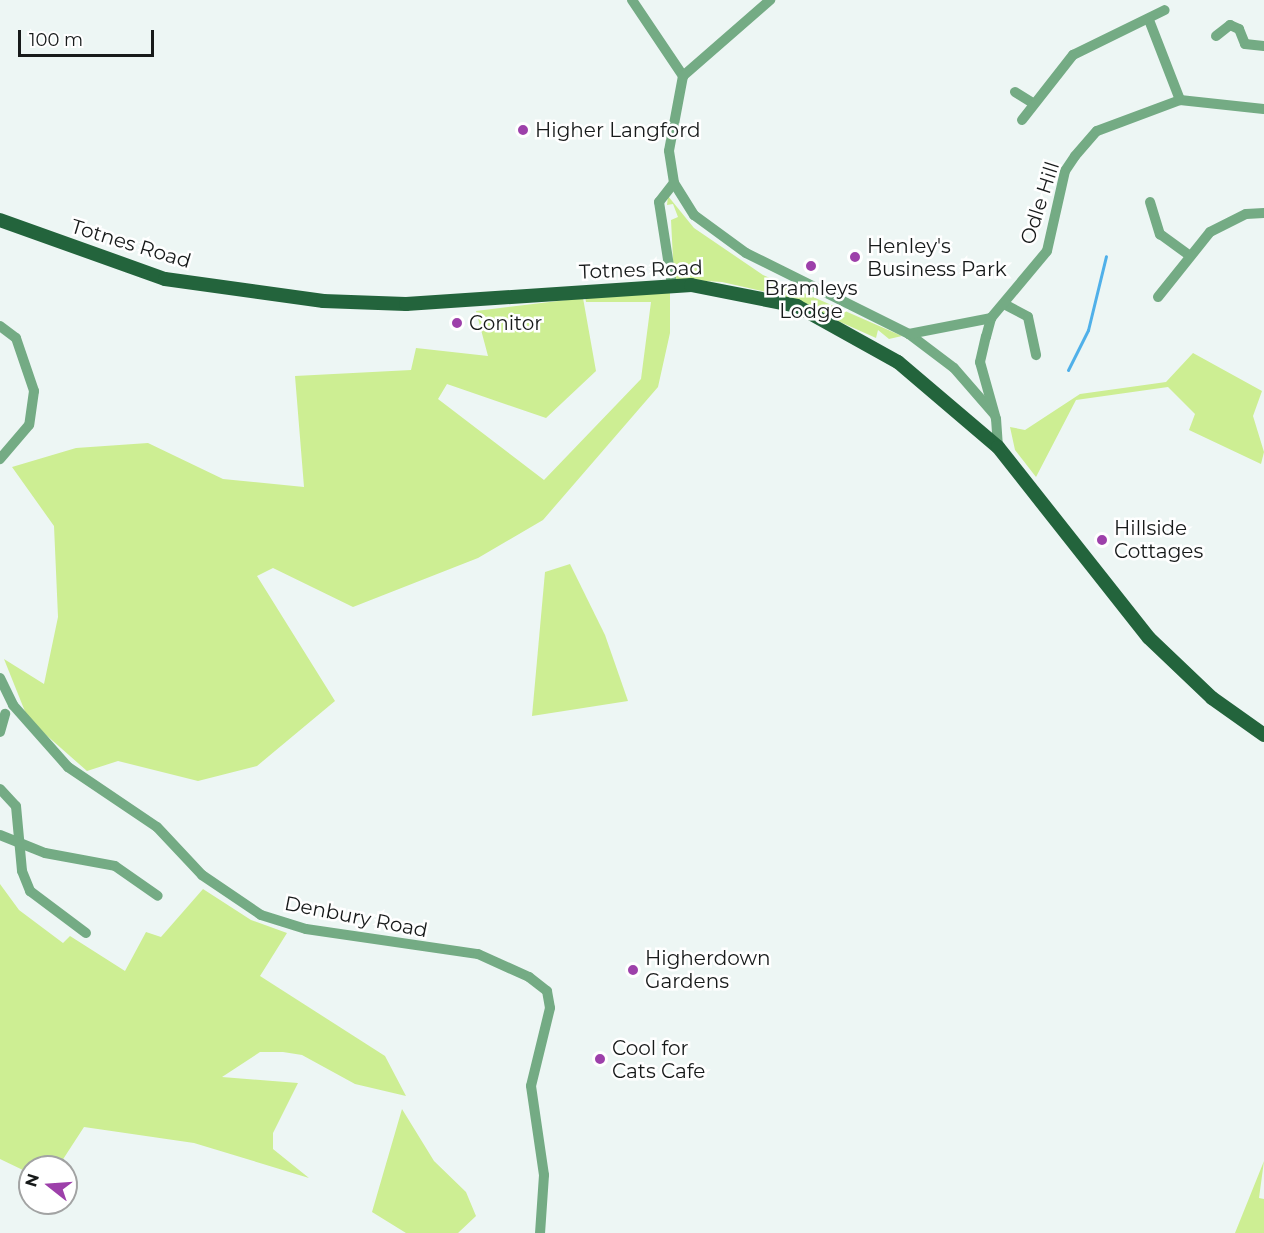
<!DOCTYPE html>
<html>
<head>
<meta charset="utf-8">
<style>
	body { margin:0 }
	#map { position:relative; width:1264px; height:1233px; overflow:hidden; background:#edf6f4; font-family:Montserrat,sans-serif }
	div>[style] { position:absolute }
	.green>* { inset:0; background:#cdee93 }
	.stream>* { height:3px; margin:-1.5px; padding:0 1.5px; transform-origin:1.5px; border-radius:1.5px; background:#50b0e9 }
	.minor>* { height:10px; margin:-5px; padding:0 5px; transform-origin:5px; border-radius:5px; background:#74ab84 }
	.major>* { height:14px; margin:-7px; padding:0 7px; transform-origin:7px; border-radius:7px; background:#23643c }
	.dots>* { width:16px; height:16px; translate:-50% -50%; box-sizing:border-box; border:3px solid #fff; border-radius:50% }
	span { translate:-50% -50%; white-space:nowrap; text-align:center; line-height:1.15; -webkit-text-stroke:5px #fff; paint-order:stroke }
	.poi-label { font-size:20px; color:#171a1a }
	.left { translate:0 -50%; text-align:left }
	.street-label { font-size:20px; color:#171a1a }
	.north { position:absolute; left:18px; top:1155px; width:60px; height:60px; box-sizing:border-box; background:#fff; border:2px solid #a2a3a3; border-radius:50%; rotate:287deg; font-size:16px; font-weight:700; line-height:24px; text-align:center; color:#171a1a }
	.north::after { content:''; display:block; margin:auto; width:21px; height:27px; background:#9d40aa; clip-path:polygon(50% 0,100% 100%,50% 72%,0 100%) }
	.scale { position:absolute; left:18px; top:30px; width:136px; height:27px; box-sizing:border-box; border:3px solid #171a1a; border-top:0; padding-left:8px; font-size:18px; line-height:21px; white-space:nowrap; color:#171a1a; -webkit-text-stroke:4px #fff; paint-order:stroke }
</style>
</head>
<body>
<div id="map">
	<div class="green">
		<div style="clip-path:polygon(668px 196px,694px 228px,763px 275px,902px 336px,889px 339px,878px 330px,876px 338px,780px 295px,722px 282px,674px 279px,671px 220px,678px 217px,673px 204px,667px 205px)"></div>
		<div style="clip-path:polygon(670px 287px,670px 333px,658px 387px,543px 520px,478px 558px,353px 607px,273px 568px,257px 576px,335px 701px,257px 766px,198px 781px,118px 761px,87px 771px,28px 719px,4px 659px,44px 684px,58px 617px,54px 526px,12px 467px,76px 448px,148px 443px,223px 479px,304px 487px,295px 376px,411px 370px,416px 348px,488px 356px,476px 311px,583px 298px,596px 371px,546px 418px,447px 384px,438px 399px,544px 480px,641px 379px,651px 302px,586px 302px,585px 296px)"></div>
		<div style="clip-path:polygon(1193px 353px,1262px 391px,1253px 416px,1264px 452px,1261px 464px,1189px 430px,1195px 414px,1168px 387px,1076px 400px,1036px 477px,1015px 450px,1010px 427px,1025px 430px,1080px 394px,1166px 382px)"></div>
		<div style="clip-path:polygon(570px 564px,605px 635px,628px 701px,532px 716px,545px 572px)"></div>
		<div style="clip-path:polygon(0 884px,19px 910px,63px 943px,70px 936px,125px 971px,146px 932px,161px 937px,203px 889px,251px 920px,287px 933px,260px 976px,385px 1056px,406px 1096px,355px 1084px,302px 1055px,283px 1052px,260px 1052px,222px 1077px,298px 1083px,273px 1133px,273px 1149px,309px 1178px,194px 1143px,84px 1127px,58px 1167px,25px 1171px,0 1159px)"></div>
		<div style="clip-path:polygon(402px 1109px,434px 1161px,466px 1192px,476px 1216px,458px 1233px,406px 1233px,372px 1212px)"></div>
		<div style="clip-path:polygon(1264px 1161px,1259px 1198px,1264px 1199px,1264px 1233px,1235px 1233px)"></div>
	</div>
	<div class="stream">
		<div style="left:1068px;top:370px;width:45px;rotate:-63.4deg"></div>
		<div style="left:1088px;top:330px;width:76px;rotate:-76.3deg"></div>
	</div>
	<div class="minor">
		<div style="left:632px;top:0;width:92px;rotate:56.1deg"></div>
		<div style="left:683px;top:76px;width:76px;rotate:100.6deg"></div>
		<div style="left:669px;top:151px;width:32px;rotate:81deg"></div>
		<div style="left:674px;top:183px;width:38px;rotate:58deg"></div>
		<div style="left:694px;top:215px;width:64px;rotate:36.2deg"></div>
		<div style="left:746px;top:253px;width:182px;rotate:26.4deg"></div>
		<div style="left:909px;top:334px;width:56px;rotate:37.1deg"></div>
		<div style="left:954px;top:368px;width:61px;rotate:49deg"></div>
		<div style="left:1149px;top:20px;width:86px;rotate:68.8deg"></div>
		<div style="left:1216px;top:36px;width:18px;rotate:-38deg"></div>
		<div style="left:1230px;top:25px;width:10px;rotate:24deg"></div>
		<div style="left:1239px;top:29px;width:16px;rotate:68deg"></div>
		<div style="left:1245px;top:44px;width:19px;rotate:6deg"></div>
		<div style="left:683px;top:76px;width:116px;rotate:-41.1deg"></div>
		<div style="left:1015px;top:92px;width:19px;rotate:32deg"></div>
		<div style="left:1022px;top:120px;width:83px;rotate:-51.9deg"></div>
		<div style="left:1073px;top:55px;width:102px;rotate:-26.1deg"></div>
		<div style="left:1150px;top:202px;width:34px;rotate:73deg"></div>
		<div style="left:1160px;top:234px;width:34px;rotate:36deg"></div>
		<div style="left:672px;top:285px;width:84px;rotate:-98.9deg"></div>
		<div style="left:659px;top:202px;width:24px;rotate:-52deg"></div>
		<div style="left:1158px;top:297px;width:83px;rotate:-51.3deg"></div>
		<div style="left:1210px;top:232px;width:40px;rotate:-26.6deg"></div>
		<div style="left:1246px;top:214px;width:18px;rotate:-3deg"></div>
		<div style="left:1004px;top:304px;width:27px;rotate:28deg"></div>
		<div style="left:1028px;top:317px;width:39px;rotate:78deg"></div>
		<div style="left:0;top:326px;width:20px;rotate:37deg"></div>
		<div style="left:16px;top:338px;width:56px;rotate:71.2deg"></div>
		<div style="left:34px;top:391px;width:34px;rotate:98deg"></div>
		<div style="left:29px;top:425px;width:45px;rotate:130.5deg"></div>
		<div style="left:909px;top:334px;width:84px;rotate:-11deg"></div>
		<div style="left:998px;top:447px;width:28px;rotate:-94deg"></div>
		<div style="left:996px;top:419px;width:59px;rotate:-105.7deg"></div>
		<div style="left:980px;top:362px;width:26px;rotate:-77deg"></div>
		<div style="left:986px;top:337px;width:20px;rotate:-75deg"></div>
		<div style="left:991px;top:318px;width:87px;rotate:-50.1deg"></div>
		<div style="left:1047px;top:251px;width:82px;rotate:-77.3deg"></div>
		<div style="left:1065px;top:171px;width:18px;rotate:-56deg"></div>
		<div style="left:1075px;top:156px;width:33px;rotate:-49deg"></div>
		<div style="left:1097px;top:131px;width:89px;rotate:-20.5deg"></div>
		<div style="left:1180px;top:100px;width:84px;rotate:6.1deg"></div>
		<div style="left:0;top:678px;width:30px;rotate:64deg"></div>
		<div style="left:13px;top:705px;width:83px;rotate:48.4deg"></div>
		<div style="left:68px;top:767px;width:107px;rotate:34deg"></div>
		<div style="left:157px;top:827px;width:66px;rotate:46.8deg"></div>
		<div style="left:202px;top:875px;width:71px;rotate:34.1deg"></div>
		<div style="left:261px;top:915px;width:47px;rotate:17.3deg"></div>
		<div style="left:306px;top:929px;width:174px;rotate:8.3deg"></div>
		<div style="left:478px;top:954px;width:56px;rotate:24.3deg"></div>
		<div style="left:529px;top:977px;width:23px;rotate:38deg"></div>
		<div style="left:547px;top:991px;width:17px;rotate:80deg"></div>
		<div style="left:550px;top:1008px;width:80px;rotate:103.7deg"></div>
		<div style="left:531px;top:1086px;width:90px;rotate:81.7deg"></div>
		<div style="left:544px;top:1175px;width:58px;rotate:93.9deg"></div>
		<div style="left:0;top:732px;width:19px;rotate:-74deg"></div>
		<div style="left:0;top:789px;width:23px;rotate:47deg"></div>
		<div style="left:16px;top:806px;width:65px;rotate:84.7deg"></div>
		<div style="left:22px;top:871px;width:22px;rotate:68deg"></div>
		<div style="left:30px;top:891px;width:70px;rotate:36.9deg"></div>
		<div style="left:0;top:835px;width:48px;rotate:21.8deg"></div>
		<div style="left:45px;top:853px;width:71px;rotate:10.5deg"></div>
		<div style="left:115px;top:866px;width:52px;rotate:34.9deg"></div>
	</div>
	<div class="major">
		<div style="left:0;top:220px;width:175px;rotate:19.7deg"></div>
		<div style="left:165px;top:279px;width:160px;rotate:7.9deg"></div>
		<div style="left:323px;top:301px;width:83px;rotate:2.1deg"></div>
		<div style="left:406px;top:304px;width:286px;rotate:-3.8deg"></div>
		<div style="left:691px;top:285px;width:108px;rotate:11.2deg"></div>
		<div style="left:797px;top:306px;width:115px;rotate:29deg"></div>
		<div style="left:898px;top:362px;width:131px;rotate:40.4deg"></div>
		<div style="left:998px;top:447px;width:243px;rotate:51.7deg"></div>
		<div style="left:1149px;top:638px;width:87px;rotate:43.6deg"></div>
		<div style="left:1212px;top:698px;width:64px;rotate:35.4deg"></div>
	</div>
	<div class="dots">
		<div style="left:523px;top:130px;background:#9d40aa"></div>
		<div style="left:855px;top:257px;background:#9d40aa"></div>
		<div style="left:811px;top:266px;background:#9d40aa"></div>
		<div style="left:457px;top:323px;background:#9d40aa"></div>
		<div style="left:1102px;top:540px;background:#9d40aa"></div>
		<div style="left:633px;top:970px;background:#9d40aa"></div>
		<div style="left:600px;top:1059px;background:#9d40aa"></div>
	</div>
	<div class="poi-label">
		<span class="left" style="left:535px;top:130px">Higher Langford</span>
		<span class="left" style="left:867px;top:258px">Henley's<br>Business Park</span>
		<span style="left:811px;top:300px">Bramleys<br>Lodge</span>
		<span class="left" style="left:469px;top:323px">Conitor</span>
		<span class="left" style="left:1114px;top:540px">Hillside<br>Cottages</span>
		<span class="left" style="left:645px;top:970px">Higherdown<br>Gardens</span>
		<span class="left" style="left:612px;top:1060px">Cool for<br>Cats Cafe</span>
	</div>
	<div class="street-label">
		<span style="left:1040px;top:203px;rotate:-72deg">Odle Hill</span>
		<span style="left:131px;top:244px;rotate:17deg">Totnes Road</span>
		<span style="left:641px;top:270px;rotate:-2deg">Totnes Road</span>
		<span style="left:356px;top:917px;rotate:11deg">Denbury Road</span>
	</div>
	<div class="north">N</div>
	<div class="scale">100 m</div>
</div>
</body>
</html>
